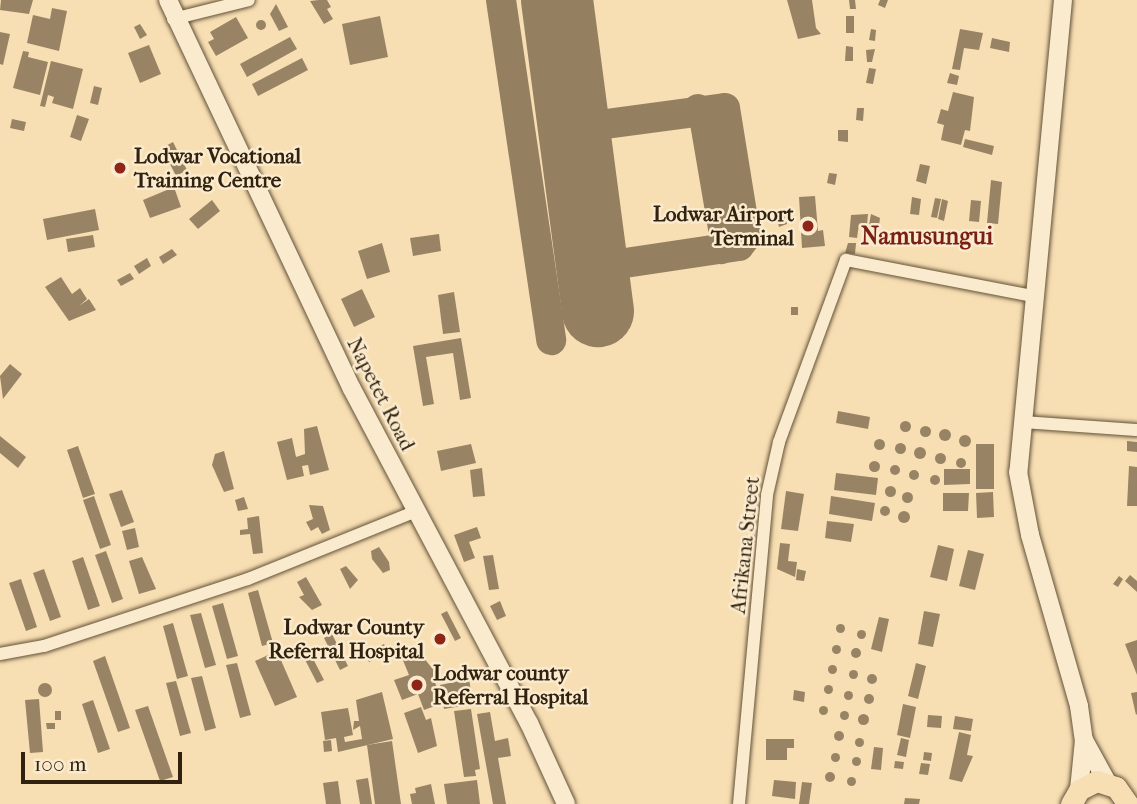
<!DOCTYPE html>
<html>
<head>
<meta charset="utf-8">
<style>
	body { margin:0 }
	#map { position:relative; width:1137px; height:804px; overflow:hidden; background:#f8dfb3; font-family:"IM FELL French Canon",serif }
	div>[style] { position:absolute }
	.taxiway>* { height:30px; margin:-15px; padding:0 15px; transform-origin:15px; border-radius:15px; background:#948061 }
	.runway>* { height:72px; margin:-36px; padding:0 36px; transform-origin:36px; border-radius:36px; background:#948061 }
	.building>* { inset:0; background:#988464 }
	.round { border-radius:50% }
	.roads { filter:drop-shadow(0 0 2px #625138) drop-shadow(0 0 2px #625138) }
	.street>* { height:12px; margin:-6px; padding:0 6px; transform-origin:6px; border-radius:6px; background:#faeace }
	.secondary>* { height:18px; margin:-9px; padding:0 9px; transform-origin:9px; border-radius:9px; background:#faeace }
	.highway>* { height:21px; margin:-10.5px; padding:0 10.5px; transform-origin:10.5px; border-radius:10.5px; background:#f8dfb3 }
	.dots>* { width:19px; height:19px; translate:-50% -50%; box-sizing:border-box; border:4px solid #faeace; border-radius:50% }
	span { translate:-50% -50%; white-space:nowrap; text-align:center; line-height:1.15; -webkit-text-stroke:5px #faeace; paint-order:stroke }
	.poi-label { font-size:21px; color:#30220f; font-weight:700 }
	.left { translate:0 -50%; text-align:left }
	.right { translate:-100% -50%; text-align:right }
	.street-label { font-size:21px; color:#30220f }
	.quarter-label { font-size:24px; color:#7a1f14; font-weight:700 }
	.scale { position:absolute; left:21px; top:752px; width:161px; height:32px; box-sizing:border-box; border:4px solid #30220f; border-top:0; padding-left:9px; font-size:21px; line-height:24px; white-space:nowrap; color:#30220f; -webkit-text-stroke:5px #faeace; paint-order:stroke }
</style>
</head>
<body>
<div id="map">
	<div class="taxiway">
		<div style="left:501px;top:0;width:344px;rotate:81.6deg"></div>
		<div style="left:698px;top:109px;width:10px;rotate:53deg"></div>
		<div style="left:704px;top:117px;width:125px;rotate:80.3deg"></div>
		<div style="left:725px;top:240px;width:10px;rotate:114deg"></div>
		<div style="left:576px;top:128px;width:150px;rotate:-7.6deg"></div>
		<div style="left:725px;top:108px;width:131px;rotate:80.8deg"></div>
		<div style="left:746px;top:237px;width:11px;rotate:128deg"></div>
		<div style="left:739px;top:246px;width:149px;rotate:171.5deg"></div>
	</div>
	<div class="runway">
		<div style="left:557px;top:0;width:314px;rotate:82.5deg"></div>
	</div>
	<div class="building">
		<div style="clip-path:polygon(1px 0,33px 0,29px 14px,0 10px)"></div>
		<div style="clip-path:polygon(319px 0,327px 0,331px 7px,327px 9px,333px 19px,324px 24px,310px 1px)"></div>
		<div style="clip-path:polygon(787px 0,812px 0,816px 28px,821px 34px,798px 39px)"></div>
		<div style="clip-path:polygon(849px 0,855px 0,856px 9px,850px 9px)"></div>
		<div style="clip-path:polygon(880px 0,888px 0,885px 8px,878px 5px)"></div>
		<div style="clip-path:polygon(276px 4px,288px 27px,279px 31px,270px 14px)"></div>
		<div style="clip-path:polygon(52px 8px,67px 11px,59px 51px,27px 43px,33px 15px,50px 19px)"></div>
		<div style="clip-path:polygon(380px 16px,388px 57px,350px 65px,342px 24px)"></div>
		<div style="clip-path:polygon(846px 16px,854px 16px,854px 33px,846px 33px)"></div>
		<div style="clip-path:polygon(236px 17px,248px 38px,216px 56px,208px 42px,214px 39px,210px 32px)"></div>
		<div class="round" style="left:256px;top:20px;width:10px;height:10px"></div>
		<div style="clip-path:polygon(140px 24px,147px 35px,140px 39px,134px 27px)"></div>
		<div style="clip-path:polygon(871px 29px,876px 30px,875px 41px,869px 40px)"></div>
		<div style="clip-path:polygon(960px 29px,983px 33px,979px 50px,964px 48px,960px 70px,952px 69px)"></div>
		<div style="clip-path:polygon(0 32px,10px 34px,3px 65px,0 64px)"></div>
		<div style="clip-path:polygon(290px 37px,297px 49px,247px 77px,240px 64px)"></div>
		<div style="clip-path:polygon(992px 38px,1010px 42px,1009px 52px,990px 48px)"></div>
		<div style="clip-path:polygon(149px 45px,161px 74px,140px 83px,128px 53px)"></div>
		<div style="clip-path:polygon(846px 46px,853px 47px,853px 61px,845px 61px)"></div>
		<div style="clip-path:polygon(875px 49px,872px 62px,867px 62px,866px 50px)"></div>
		<div style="clip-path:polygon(23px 51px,29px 52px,28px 57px,48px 62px,40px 95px,13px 88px)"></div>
		<div style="clip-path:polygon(302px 58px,308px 70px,258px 96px,252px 84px)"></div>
		<div style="clip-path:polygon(51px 61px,83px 69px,73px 109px,52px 103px,54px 97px,48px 95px,45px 107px,40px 106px)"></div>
		<div style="clip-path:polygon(869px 68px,876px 69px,873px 84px,866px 83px)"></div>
		<div style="clip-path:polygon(950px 73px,959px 76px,957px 85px,947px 83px)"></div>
		<div style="clip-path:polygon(94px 86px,102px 88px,98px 105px,90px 103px)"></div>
		<div style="clip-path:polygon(953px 92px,974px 97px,970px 131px,965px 130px,961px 145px,941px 140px,944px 125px,937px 123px,941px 109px,948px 111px)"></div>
		<div style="clip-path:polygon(857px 108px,864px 108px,863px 121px,856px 120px)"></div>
		<div style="clip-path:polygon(77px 115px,89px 119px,81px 141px,70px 137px)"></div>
		<div style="clip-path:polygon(12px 119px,26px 122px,24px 131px,10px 128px)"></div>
		<div style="clip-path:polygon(838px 130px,848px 130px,848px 142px,838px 141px)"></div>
		<div style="clip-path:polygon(965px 139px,994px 146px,992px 155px,963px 147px)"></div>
		<div style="clip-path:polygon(173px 142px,187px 170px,176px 176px,162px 148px)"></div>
		<div style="clip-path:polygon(920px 164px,930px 166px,926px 184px,916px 181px)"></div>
		<div style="clip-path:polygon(829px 173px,837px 174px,835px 185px,827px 183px)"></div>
		<div style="clip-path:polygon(179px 175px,191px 176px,190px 188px,179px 183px)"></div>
		<div style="clip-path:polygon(991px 180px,1002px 182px,998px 224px,987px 223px)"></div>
		<div style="clip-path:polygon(174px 187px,181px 207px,150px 218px,143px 200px)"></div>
		<div style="clip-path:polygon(815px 196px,818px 231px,823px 230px,825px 246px,802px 248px,799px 197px)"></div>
		<div style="clip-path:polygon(912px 197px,921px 199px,919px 215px,910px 214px)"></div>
		<div style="clip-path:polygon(935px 198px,941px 199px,937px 218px,931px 217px)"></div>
		<div style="clip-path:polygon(942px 199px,948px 201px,944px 221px,938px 219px)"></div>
		<div style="clip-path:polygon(212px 200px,220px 211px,198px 229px,189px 219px)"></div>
		<div style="clip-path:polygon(971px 200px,981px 201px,979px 222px,969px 221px)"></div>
		<div style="clip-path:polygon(95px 209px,99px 230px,47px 240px,43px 219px)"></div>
		<div style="clip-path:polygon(868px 214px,867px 225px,859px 224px,857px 238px,849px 237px,851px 215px)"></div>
		<div style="clip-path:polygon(871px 214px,880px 218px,879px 226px,869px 225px)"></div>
		<div style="clip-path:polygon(785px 216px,787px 224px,779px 227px,777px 219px)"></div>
		<div style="clip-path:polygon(439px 234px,441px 251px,413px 256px,410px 238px)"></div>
		<div style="clip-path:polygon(93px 235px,95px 247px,68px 252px,66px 239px)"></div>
		<div style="clip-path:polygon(382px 243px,390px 272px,367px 279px,358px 251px)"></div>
		<div style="clip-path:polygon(848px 243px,856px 243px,855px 254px,845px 253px)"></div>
		<div style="clip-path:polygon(172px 249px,177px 255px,163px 264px,159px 257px)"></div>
		<div style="clip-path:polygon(147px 258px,151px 266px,139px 274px,134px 266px)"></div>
		<div style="clip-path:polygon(130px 273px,134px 279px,121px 286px,117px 280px)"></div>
		<div style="clip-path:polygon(61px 277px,72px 294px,80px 288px,87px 299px,79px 306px,89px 299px,96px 310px,69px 321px,45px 287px)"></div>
		<div style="clip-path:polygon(362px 289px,375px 317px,354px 327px,341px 299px)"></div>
		<div style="clip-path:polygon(454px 292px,460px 332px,443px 334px,438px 295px)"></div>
		<div style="clip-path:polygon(791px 307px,798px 307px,798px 315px,791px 315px)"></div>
		<div style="clip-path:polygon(461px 338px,471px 398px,460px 400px,453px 353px,426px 357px,434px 404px,423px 406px,413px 346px)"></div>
		<div style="clip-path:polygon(10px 364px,22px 374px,3px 399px,0 376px)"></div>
		<div style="clip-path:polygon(838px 411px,870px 417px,868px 429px,836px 423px)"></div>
		<div class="round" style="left:899.5px;top:420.5px;width:11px;height:11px"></div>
		<div class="round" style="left:919.5px;top:425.5px;width:11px;height:11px"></div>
		<div style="clip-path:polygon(317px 426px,329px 470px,310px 475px,308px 465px,302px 466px,304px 476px,287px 480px,277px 442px,292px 438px,296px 457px,305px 454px,304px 429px)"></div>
		<div class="round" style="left:939px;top:429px;width:12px;height:12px"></div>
		<div class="round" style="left:959px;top:435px;width:12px;height:12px"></div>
		<div style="clip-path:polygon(0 436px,26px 457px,18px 468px,0 453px)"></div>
		<div class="round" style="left:873.5px;top:438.5px;width:11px;height:11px"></div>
		<div style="clip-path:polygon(1127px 441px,1137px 442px,1137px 452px,1127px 451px)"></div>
		<div class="round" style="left:894.5px;top:442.5px;width:11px;height:11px"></div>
		<div style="clip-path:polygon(471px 444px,476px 463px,441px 471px,437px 451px)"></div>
		<div style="clip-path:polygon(976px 444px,994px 444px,994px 489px,976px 489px)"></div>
		<div style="clip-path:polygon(78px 446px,95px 494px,83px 498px,67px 450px)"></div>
		<div class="round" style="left:914px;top:447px;width:12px;height:12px"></div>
		<div style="clip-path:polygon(224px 451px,234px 489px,224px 492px,212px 465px,215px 454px)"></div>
		<div class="round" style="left:934.5px;top:452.5px;width:11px;height:11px"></div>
		<div class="round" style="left:956px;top:458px;width:10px;height:10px"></div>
		<div class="round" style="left:868.5px;top:460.5px;width:11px;height:11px"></div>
		<div class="round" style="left:890px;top:465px;width:10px;height:10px"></div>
		<div style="clip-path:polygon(1129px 466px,1137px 467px,1137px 506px,1127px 506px)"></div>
		<div style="clip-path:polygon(482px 468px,485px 496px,473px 497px,470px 470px)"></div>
		<div style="clip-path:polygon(944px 469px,970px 469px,970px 484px,944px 485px)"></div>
		<div class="round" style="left:909px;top:470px;width:10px;height:10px"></div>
		<div style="clip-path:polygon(836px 473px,878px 478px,876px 495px,834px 490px)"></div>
		<div class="round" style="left:930px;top:475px;width:10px;height:10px"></div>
		<div class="round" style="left:884.5px;top:485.5px;width:11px;height:11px"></div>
		<div style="clip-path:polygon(122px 490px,134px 522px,121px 527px,109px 494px)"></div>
		<div style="clip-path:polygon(786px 491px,804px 494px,798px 531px,781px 529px)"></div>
		<div class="round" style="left:901.5px;top:491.5px;width:11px;height:11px"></div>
		<div style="clip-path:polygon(993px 492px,994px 517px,977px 518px,976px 493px)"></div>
		<div style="clip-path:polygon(943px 493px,969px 493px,968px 511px,943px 511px)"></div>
		<div style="clip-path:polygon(94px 496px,111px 545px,100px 549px,83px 500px)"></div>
		<div style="clip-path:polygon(831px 496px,875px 503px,872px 521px,829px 514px)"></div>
		<div style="clip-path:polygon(244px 497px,248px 509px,238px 511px,235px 500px)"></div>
		<div style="clip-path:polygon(309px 505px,323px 506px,330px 530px,322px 534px,318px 527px,311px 531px,306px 522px,313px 519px)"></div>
		<div class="round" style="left:880px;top:506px;width:10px;height:10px"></div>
		<div class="round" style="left:898px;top:511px;width:12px;height:12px"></div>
		<div style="clip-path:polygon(259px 516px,263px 553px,253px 554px,250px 534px,240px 535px,240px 530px,248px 529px,247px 518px)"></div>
		<div style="clip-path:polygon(827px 521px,854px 524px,851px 542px,825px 538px)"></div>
		<div style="clip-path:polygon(477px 527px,481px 538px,469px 542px,475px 558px,464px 562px,454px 535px)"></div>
		<div style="clip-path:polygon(135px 528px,139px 547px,127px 550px,122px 531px)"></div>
		<div style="clip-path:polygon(780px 543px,790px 544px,788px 561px,797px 562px,795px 577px,777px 569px)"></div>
		<div style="clip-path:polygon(938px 545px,954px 549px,947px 581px,930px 577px)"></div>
		<div style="clip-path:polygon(379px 547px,389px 562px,390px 570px,383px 573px,372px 559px,371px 551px)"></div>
		<div style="clip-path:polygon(968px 550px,984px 554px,975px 590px,959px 586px)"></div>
		<div style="clip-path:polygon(106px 551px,123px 599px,112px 603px,95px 555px)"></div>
		<div style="clip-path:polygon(493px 555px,499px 589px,489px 590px,483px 556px)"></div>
		<div style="clip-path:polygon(83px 557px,100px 606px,88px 610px,72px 561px)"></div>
		<div style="clip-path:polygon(142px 557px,156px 589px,139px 594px,129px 561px)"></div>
		<div style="clip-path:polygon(346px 566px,358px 580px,350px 589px,340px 569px)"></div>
		<div style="clip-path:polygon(44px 569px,61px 617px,50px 621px,33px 573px)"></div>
		<div style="clip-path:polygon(797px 569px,806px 571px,804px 581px,796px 580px)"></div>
		<div style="clip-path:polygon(1130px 575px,1137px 581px,1137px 592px,1125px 581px)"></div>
		<div style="clip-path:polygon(1119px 576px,1123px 579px,1118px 587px,1113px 584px)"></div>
		<div style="clip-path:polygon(306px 577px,322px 605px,312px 610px,299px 597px,304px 595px,297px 582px)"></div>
		<div style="clip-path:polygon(21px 579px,37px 627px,26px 631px,9px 583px)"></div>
		<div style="clip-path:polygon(258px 590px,273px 643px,262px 646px,248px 593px)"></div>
		<div style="clip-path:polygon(500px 601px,506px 616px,497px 620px,490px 606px)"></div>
		<div style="clip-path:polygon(223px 603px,238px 656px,227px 659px,212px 606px)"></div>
		<div style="clip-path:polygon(447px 611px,461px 638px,455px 641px,441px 614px)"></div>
		<div style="clip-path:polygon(924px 611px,940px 614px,933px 647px,918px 644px)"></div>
		<div style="clip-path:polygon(201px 613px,216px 665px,205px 668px,190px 615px)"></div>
		<div style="clip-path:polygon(879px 617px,889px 619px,882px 652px,871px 649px)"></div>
		<div style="clip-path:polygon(173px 623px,188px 676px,177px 679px,163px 626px)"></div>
		<div class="round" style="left:835.5px;top:623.5px;width:9px;height:9px"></div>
		<div class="round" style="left:856.5px;top:629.5px;width:9px;height:9px"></div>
		<div style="clip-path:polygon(332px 634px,348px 666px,340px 670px,324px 638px)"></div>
		<div style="clip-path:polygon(1137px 640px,1137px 675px,1125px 644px)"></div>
		<div style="clip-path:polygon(384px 644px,388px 653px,369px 662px,365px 654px)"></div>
		<div class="round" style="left:831.5px;top:644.5px;width:9px;height:9px"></div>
		<div style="clip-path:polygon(307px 647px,324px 680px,317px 683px,300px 650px)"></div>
		<div style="clip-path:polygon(415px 647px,440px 678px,434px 680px,443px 703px,424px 710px,418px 694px,402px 700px,394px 680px,409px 675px,402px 658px)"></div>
		<div class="round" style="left:851px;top:648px;width:10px;height:10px"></div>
		<div style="clip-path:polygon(277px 651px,297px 697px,275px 706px,255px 661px)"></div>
		<div style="clip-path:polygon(105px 656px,130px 728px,118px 732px,93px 661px)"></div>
		<div style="clip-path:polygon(237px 663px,251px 715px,240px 718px,226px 665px)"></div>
		<div style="clip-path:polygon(916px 663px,926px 666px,918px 699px,908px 696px)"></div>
		<div class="round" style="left:827.5px;top:664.5px;width:9px;height:9px"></div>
		<div class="round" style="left:848.5px;top:669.5px;width:9px;height:9px"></div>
		<div class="round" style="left:867px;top:674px;width:10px;height:10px"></div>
		<div style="clip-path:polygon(202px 676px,216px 728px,205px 731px,191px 678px)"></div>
		<div style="clip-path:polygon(469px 679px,473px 704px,444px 709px,440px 685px)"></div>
		<div style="clip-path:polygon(176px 681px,191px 733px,180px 736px,166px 683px)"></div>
		<div class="round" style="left:38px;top:683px;width:14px;height:14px"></div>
		<div class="round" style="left:823.5px;top:684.5px;width:9px;height:9px"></div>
		<div style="clip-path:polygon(794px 690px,805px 692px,804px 702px,793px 700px)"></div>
		<div class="round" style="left:843.5px;top:690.5px;width:9px;height:9px"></div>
		<div style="clip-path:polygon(382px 692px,393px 739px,338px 752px,336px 738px,325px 740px,321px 712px,348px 708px,353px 735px,344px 737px,345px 742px,362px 739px,360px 726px,353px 730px,354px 721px,359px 721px,356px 700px)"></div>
		<div style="clip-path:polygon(1137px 692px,1137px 714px,1136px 715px,1131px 693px)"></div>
		<div class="round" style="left:864px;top:694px;width:10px;height:10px"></div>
		<div style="clip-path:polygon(39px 699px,43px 752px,30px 753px,25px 700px)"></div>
		<div style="clip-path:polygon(93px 700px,110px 749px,98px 753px,82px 704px)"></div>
		<div style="clip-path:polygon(903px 704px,916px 707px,910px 738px,897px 735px)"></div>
		<div class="round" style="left:818.5px;top:705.5px;width:9px;height:9px"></div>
		<div style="clip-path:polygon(148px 706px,173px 777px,160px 781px,135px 710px)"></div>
		<div style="clip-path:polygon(421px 707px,426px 720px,431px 718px,437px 746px,418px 753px,404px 713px)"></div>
		<div style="clip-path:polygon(471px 709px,480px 769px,475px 770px,476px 776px,464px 777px,454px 711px)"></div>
		<div class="round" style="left:839.5px;top:710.5px;width:9px;height:9px"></div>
		<div style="clip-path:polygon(55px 711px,61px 711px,61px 720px,55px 720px)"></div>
		<div style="clip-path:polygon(490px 712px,495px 741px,508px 738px,511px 756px,498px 758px,506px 804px,493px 804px,477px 714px)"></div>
		<div class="round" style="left:857.5px;top:713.5px;width:11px;height:11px"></div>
		<div style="clip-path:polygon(928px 715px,942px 716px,941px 728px,927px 727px)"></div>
		<div style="clip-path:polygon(955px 716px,973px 719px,971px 731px,953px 729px)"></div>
		<div style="clip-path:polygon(46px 723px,55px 723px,55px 729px,47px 729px)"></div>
		<div class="round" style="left:834px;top:731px;width:10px;height:10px"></div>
		<div style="clip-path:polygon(959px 732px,971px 735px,967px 755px,973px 756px,962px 782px,949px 779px)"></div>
		<div class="round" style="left:854.5px;top:737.5px;width:9px;height:9px"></div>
		<div style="clip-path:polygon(901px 738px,909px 740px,906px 757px,897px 755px)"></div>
		<div style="clip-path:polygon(766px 739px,794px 739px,794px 748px,787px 748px,787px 760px,766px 760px)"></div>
		<div style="clip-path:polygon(331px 740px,332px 751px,324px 752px,323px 741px)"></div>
		<div style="clip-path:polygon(392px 741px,401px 804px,375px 804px,367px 745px)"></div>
		<div style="clip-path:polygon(874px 747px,883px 748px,881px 770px,871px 769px)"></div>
		<div style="clip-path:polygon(924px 752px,932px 753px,931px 761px,923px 760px)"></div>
		<div class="round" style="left:830.5px;top:752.5px;width:9px;height:9px"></div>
		<div class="round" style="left:851.5px;top:756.5px;width:9px;height:9px"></div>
		<div style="clip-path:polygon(895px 761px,904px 762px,903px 769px,894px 768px)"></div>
		<div style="clip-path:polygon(921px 763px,930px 764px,928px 775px,919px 774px)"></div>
		<div class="round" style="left:825px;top:772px;width:10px;height:10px"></div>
		<div class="round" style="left:846.5px;top:776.5px;width:9px;height:9px"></div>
		<div style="clip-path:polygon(368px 778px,372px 804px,360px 804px,356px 780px)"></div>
		<div style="clip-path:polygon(477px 780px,480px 804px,447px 804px,444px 784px)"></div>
		<div style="clip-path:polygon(774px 780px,796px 782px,795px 799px,772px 796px)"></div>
		<div style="clip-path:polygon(338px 781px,341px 804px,326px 804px,323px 783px)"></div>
		<div style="clip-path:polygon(802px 782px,812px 783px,809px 804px,799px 804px)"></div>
		<div style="clip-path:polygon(431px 784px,435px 804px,412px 804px,410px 794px,416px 793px,415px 788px)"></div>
		<div style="clip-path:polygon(905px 798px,920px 799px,919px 804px,904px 804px)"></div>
	</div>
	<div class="roads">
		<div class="street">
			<div style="left:173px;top:19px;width:78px;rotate:-14deg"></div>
			<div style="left:1022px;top:422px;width:115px;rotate:4deg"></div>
			<div style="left:0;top:654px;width:45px;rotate:-10.3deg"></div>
			<div style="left:44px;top:646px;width:215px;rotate:-18.2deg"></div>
			<div style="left:248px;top:579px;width:181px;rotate:-22deg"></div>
			<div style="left:739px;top:804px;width:310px;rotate:-84.8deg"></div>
			<div style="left:767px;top:495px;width:54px;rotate:-77.2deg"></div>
			<div style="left:779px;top:442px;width:194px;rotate:-69.8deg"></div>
			<div style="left:846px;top:260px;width:190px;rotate:10.9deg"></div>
		</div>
		<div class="secondary">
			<div style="left:168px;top:0;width:430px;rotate:64.7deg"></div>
			<div style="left:352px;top:389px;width:378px;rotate:62.1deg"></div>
			<div style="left:529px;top:723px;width:89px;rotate:65.4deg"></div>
			<div style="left:1063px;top:0;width:474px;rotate:95.4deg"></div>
			<div style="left:1018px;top:472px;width:64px;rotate:79.2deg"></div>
			<div style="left:1030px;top:535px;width:178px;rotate:74deg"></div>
			<div style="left:1079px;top:706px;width:34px;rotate:82deg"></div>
			<div style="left:1084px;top:740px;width:50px;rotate:95.7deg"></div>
			<div style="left:1084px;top:740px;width:48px;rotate:61.3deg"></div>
		</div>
		<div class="highway">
			<div style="left:1071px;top:804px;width:16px;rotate:-60deg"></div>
			<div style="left:1079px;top:790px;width:20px;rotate:-27deg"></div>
			<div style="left:1097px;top:781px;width:20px;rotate:18deg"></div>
			<div style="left:1116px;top:787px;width:21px;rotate:55deg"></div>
		</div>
	</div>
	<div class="dots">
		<div style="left:120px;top:168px;background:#8f2418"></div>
		<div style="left:808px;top:226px;background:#8f2418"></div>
		<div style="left:440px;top:639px;background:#8f2418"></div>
		<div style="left:417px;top:685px;background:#8f2418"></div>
	</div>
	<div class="poi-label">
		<span class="left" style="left:134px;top:168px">Lodwar Vocational<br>Training Centre</span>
		<span class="right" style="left:794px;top:226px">Lodwar Airport<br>Terminal</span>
		<span class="right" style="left:424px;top:639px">Lodwar County<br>Referral Hospital</span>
		<span class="left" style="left:433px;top:685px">Lodwar county<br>Referral Hospital</span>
	</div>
	<div class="street-label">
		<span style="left:381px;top:394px;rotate:63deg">Napetet Road</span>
		<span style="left:745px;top:545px;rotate:-84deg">Afrikana Street</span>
	</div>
	<div class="quarter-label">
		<span style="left:927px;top:237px">Namusungui</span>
	</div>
	<div class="scale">100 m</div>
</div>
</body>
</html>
